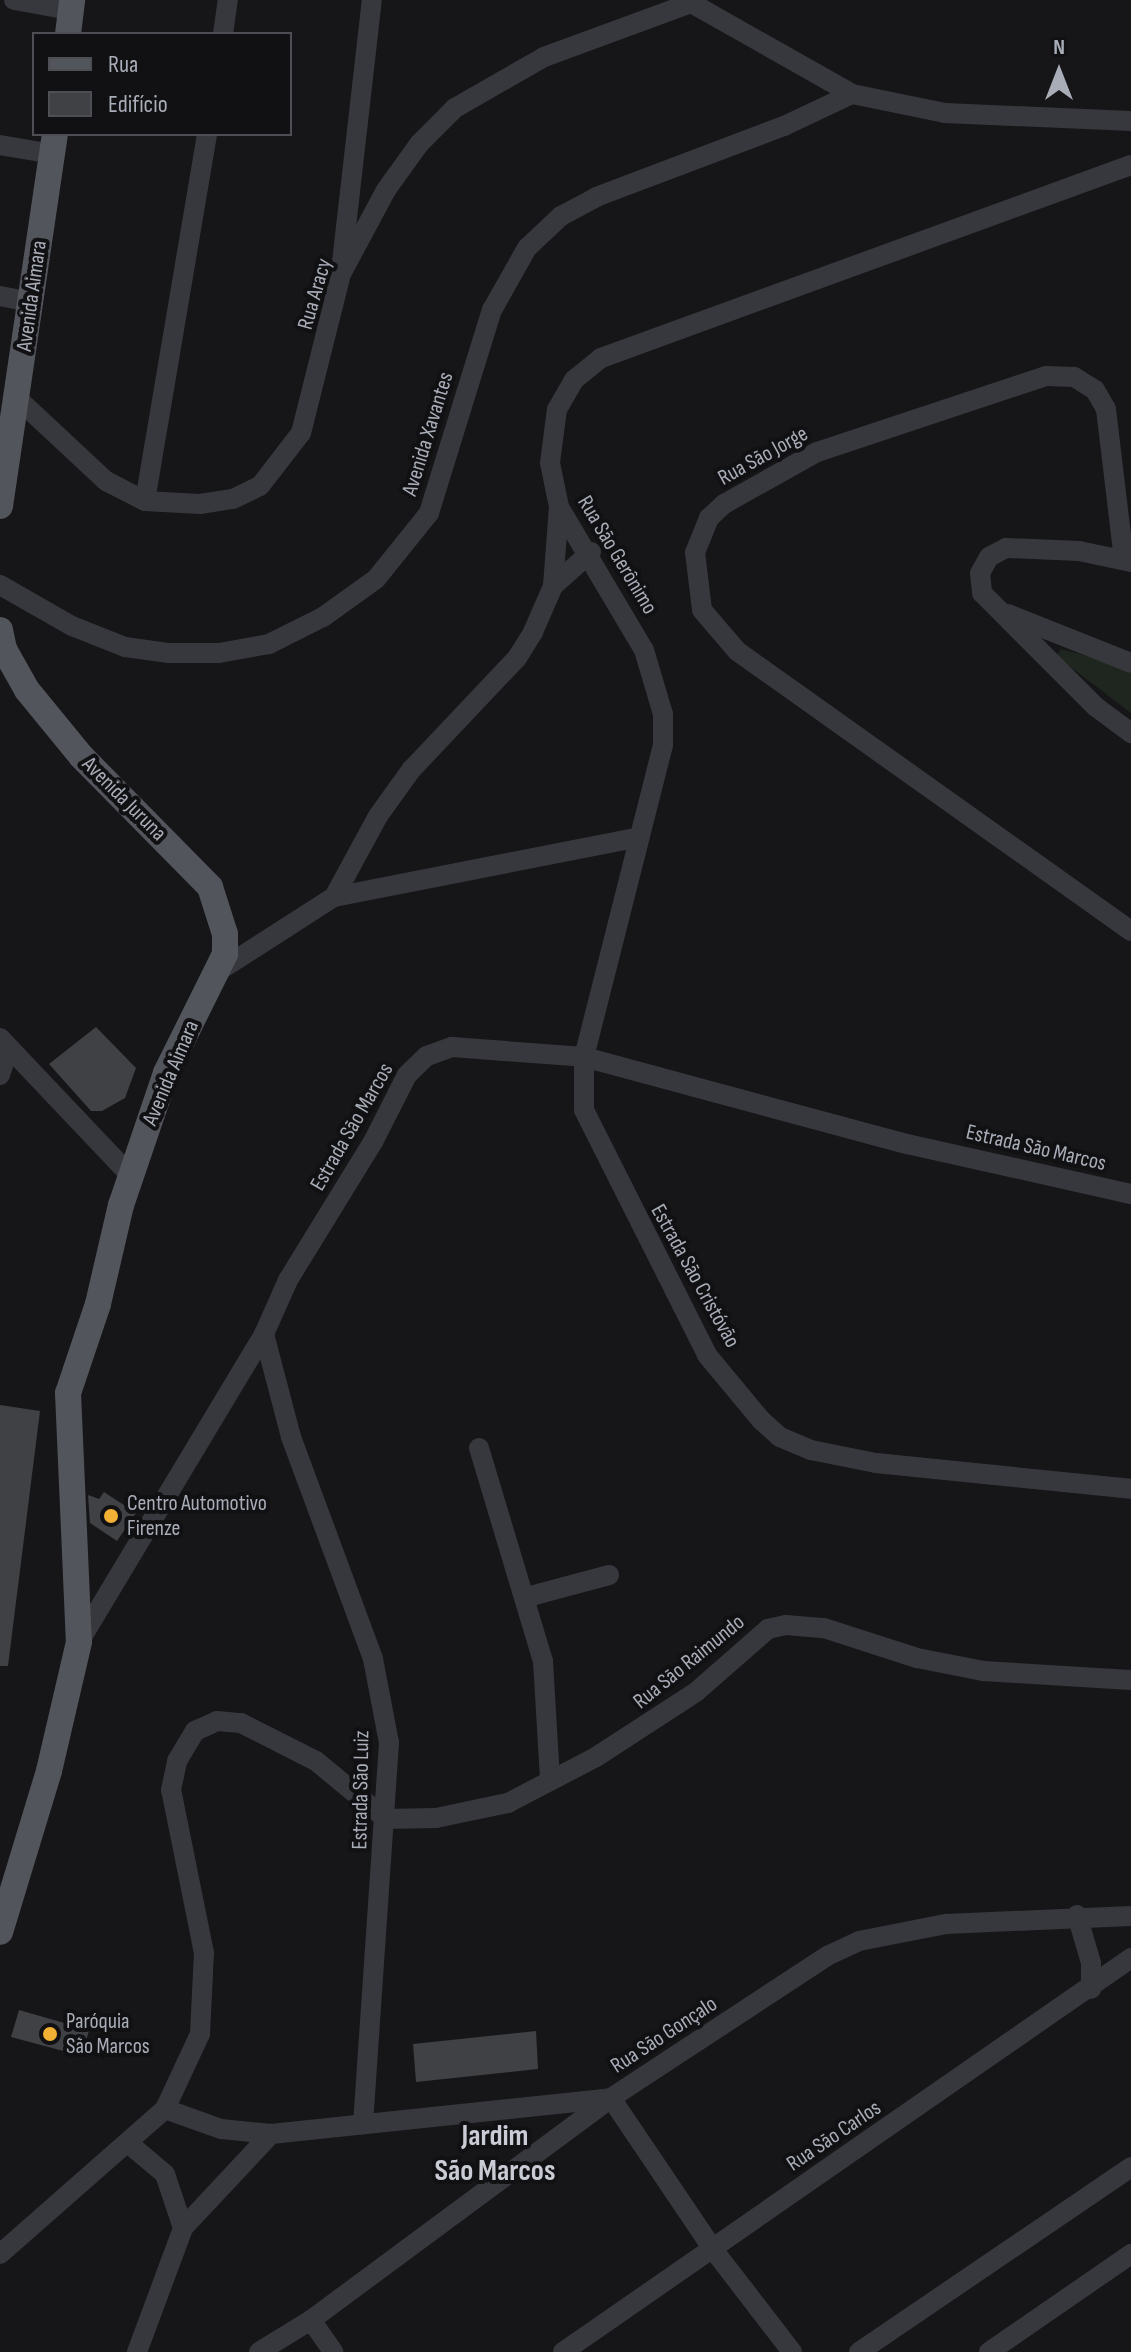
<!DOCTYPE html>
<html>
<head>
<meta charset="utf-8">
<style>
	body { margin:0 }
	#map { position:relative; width:1131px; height:2352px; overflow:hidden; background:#161618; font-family:"Sofia Sans Condensed",sans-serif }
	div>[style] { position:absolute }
	.green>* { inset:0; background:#1e261f }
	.building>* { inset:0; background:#404145 }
	.minor>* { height:20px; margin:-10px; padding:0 10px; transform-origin:10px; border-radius:10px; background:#37383d }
	.major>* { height:26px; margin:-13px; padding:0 13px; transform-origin:13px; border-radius:13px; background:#53555c }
	.dots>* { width:22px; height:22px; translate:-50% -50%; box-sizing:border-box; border:4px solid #111113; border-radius:50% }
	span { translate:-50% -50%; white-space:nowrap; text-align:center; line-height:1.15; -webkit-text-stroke:8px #111113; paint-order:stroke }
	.street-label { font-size:22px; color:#a8adb8 }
	.poi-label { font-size:22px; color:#a8adb8 }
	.left { translate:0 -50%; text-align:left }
	.district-label { font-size:30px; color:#c9ccd4; font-weight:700 }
	.legend { position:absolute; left:32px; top:32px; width:260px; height:104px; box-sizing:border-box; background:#111113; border:2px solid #4d4f55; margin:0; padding:10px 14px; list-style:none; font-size:24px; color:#a8adb8 }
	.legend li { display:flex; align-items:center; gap:16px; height:40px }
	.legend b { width:40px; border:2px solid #4d4f55 }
	.north { position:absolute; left:1019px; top:32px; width:80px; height:80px; -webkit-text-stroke:6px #111113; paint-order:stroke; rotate:0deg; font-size:22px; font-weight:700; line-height:32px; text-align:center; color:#a8adb8 }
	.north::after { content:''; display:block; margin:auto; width:28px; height:36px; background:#a8adb8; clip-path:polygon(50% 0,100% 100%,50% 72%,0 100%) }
</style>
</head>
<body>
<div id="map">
	<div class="green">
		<div style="clip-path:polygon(1061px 649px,1131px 668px,1131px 713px,1056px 656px)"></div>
	</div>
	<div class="building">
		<div style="clip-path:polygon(96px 1027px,136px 1068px,125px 1098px,102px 1111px,91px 1111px,49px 1064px)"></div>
		<div style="clip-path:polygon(0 1405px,40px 1411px,8px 1666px,0 1666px)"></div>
		<div style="clip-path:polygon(104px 1492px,136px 1513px,117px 1541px,90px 1523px,88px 1495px,99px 1499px)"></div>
		<div style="clip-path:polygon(19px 2010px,89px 2030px,82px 2056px,11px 2037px)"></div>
		<div style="clip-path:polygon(536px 2031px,538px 2069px,416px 2082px,413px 2044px)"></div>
	</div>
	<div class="minor">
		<div style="left:14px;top:0;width:58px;rotate:10deg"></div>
		<div style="left:686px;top:0;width:191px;rotate:29.5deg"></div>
		<div style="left:852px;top:94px;width:95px;rotate:11.5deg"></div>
		<div style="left:945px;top:113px;width:186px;rotate:2.5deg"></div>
		<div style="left:223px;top:34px;width:34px;rotate:-82deg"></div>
		<div style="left:0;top:145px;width:54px;rotate:9.6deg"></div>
		<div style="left:1131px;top:165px;width:564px;rotate:159.99deg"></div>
		<div style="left:601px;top:358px;width:35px;rotate:141deg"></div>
		<div style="left:574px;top:380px;width:34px;rotate:120deg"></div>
		<div style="left:557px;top:409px;width:54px;rotate:97.4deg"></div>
		<div style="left:550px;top:463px;width:45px;rotate:78.4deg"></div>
		<div style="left:559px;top:507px;width:166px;rotate:59.3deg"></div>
		<div style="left:644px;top:650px;width:67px;rotate:73.5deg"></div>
		<div style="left:663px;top:714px;width:31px;rotate:90deg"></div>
		<div style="left:663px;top:745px;width:322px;rotate:104.2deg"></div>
		<div style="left:584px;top:1057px;width:53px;rotate:90deg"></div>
		<div style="left:584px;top:1110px;width:274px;rotate:63.3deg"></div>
		<div style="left:707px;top:1355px;width:85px;rotate:50.3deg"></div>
		<div style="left:761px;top:1420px;width:25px;rotate:42deg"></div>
		<div style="left:780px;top:1437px;width:34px;rotate:23deg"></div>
		<div style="left:811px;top:1450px;width:66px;rotate:11.3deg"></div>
		<div style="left:876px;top:1463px;width:256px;rotate:5.8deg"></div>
		<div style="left:342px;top:262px;width:264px;rotate:-83.5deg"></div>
		<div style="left:0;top:296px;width:32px;rotate:11deg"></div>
		<div style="left:17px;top:398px;width:122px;rotate:43deg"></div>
		<div style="left:106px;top:481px;width:44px;rotate:27.1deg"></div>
		<div style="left:145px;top:501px;width:55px;rotate:3.1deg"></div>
		<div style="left:200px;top:504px;width:33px;rotate:-9deg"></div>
		<div style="left:233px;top:499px;width:30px;rotate:-26deg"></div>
		<div style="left:260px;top:486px;width:67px;rotate:-52.3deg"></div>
		<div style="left:301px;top:433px;width:164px;rotate:-75.9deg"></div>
		<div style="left:341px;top:274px;width:95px;rotate:-61.8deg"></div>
		<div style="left:386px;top:190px;width:57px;rotate:-54.3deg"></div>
		<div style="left:419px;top:144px;width:51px;rotate:-45deg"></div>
		<div style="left:455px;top:108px;width:103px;rotate:-29.8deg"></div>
		<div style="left:544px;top:57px;width:157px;rotate:-20.2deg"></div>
		<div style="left:145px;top:501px;width:372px;rotate:-80.4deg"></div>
		<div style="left:1124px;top:560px;width:152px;rotate:-96.8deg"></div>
		<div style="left:1106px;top:409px;width:22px;rotate:-120deg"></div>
		<div style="left:1095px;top:390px;width:25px;rotate:-148deg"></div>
		<div style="left:1074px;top:377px;width:28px;rotate:-178deg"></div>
		<div style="left:1046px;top:376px;width:241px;rotate:161.6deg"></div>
		<div style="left:817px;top:452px;width:107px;rotate:150.8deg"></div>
		<div style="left:724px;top:504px;width:21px;rotate:137deg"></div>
		<div style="left:709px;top:518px;width:37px;rotate:112deg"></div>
		<div style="left:695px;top:552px;width:58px;rotate:83.1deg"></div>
		<div style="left:702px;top:610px;width:54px;rotate:49.5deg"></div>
		<div style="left:737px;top:651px;width:483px;rotate:35.4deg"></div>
		<div style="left:1131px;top:562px;width:53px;rotate:-168.1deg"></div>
		<div style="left:1079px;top:551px;width:73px;rotate:-177.6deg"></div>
		<div style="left:1006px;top:548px;width:19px;rotate:152deg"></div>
		<div style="left:989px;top:557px;width:18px;rotate:119deg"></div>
		<div style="left:980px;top:573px;width:20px;rotate:84deg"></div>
		<div style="left:982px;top:593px;width:161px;rotate:45deg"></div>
		<div style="left:1096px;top:707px;width:44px;rotate:36.6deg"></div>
		<div style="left:0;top:585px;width:83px;rotate:29.7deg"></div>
		<div style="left:72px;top:626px;width:57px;rotate:21.6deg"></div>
		<div style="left:125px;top:647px;width:43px;rotate:7.9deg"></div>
		<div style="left:168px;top:653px;width:51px"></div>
		<div style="left:219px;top:653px;width:51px;rotate:-10.2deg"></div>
		<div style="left:269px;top:644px;width:60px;rotate:-26.6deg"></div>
		<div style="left:323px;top:617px;width:65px;rotate:-35.6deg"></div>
		<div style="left:376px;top:579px;width:85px;rotate:-51.2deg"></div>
		<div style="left:429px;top:513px;width:213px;rotate:-72.8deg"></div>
		<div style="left:492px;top:310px;width:71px;rotate:-60.6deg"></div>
		<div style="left:527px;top:248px;width:47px;rotate:-43.3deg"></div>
		<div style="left:561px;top:216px;width:40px;rotate:-28deg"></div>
		<div style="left:596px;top:197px;width:201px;rotate:-20.7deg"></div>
		<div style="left:784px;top:126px;width:75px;rotate:-25.2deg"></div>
		<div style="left:553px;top:586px;width:51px;rotate:-41.8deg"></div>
		<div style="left:1008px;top:614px;width:132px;rotate:21.7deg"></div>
		<div style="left:334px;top:897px;width:92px;rotate:-61.5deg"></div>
		<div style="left:378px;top:816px;width:57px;rotate:-54.3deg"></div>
		<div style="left:411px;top:770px;width:154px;rotate:-46.6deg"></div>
		<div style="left:517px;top:658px;width:31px;rotate:-58deg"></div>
		<div style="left:533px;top:632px;width:50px;rotate:-66.5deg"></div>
		<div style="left:553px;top:586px;width:79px;rotate:-85.7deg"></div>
		<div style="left:217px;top:972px;width:139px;rotate:-32.7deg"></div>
		<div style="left:334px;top:897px;width:308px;rotate:-11.1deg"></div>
		<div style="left:0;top:1038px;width:190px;rotate:46.5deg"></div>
		<div style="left:0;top:1075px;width:28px;rotate:-72deg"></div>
		<div style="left:264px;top:1334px;width:106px;rotate:75.3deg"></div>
		<div style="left:291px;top:1437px;width:237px;rotate:69.7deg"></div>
		<div style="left:373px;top:1659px;width:86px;rotate:79.2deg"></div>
		<div style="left:389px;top:1743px;width:381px;rotate:93.9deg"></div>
		<div style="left:479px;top:1448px;width:222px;rotate:73.3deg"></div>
		<div style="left:543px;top:1661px;width:119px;rotate:86.6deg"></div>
		<div style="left:527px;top:1597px;width:85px;rotate:-15deg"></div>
		<div style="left:79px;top:1642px;width:359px;rotate:-59deg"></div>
		<div style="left:264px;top:1334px;width:59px;rotate:-66deg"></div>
		<div style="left:288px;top:1280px;width:162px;rotate:-58.4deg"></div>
		<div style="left:373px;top:1142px;width:75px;rotate:-63.1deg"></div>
		<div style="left:407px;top:1075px;width:28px;rotate:-44deg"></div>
		<div style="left:427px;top:1056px;width:27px;rotate:-20deg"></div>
		<div style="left:452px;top:1047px;width:132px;rotate:4.3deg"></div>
		<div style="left:584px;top:1057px;width:335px;rotate:15.1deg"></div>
		<div style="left:907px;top:1144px;width:230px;rotate:12.6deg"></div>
		<div style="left:1077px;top:1915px;width:50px;rotate:73.7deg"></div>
		<div style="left:1091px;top:1963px;width:26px;rotate:90deg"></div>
		<div style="left:165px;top:2109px;width:59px;rotate:19.7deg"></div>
		<div style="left:221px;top:2129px;width:50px;rotate:5.7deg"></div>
		<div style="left:271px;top:2134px;width:342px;rotate:-6deg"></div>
		<div style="left:611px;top:2098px;width:258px;rotate:-33.3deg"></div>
		<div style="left:827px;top:1956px;width:35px;rotate:-25deg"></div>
		<div style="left:859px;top:1941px;width:89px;rotate:-11.1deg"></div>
		<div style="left:946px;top:1924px;width:185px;rotate:-2.5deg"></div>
		<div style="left:128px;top:2143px;width:48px;rotate:40deg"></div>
		<div style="left:165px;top:2174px;width:57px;rotate:71.6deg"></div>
		<div style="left:0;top:2254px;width:220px;rotate:-41.3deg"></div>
		<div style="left:165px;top:2109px;width:83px;rotate:-65deg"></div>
		<div style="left:200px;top:2034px;width:81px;rotate:-87.2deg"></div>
		<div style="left:204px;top:1953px;width:166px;rotate:-101.4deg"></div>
		<div style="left:171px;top:1790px;width:30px;rotate:-78deg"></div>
		<div style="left:177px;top:1761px;width:35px;rotate:-59deg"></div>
		<div style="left:195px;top:1731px;width:24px;rotate:-24deg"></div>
		<div style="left:217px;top:1721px;width:24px;rotate:5deg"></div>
		<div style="left:241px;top:1723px;width:84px;rotate:26.9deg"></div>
		<div style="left:316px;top:1761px;width:91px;rotate:39.6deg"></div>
		<div style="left:386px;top:1819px;width:50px;rotate:-1.1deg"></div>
		<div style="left:436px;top:1818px;width:74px;rotate:-11.8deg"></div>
		<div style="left:508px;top:1803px;width:99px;rotate:-27.6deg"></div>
		<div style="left:596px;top:1757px;width:119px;rotate:-33deg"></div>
		<div style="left:696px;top:1692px;width:96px;rotate:-41.2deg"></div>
		<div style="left:768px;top:1629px;width:18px;rotate:-13deg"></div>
		<div style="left:786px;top:1625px;width:38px;rotate:5deg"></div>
		<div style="left:824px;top:1628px;width:98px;rotate:17.9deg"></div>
		<div style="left:917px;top:1658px;width:67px;rotate:11.1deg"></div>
		<div style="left:983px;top:1671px;width:148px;rotate:3.5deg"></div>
		<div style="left:311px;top:2320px;width:39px;rotate:55deg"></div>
		<div style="left:137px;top:2352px;width:132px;rotate:-69.6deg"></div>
		<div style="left:183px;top:2228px;width:129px;rotate:-46.9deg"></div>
		<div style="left:259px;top:2352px;width:61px;rotate:-31.6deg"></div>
		<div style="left:311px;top:2320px;width:373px;rotate:-36.5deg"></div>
		<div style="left:611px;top:2098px;width:181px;rotate:56deg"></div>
		<div style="left:712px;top:2248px;width:131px;rotate:52.4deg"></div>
		<div style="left:563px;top:2352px;width:691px;rotate:-34.75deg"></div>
		<div style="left:859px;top:2352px;width:329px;rotate:-34.2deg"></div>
		<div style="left:989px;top:2352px;width:173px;rotate:-34.6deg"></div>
	</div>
	<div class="major">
		<div style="left:68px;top:34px;width:34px;rotate:-83deg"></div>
		<div style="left:0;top:506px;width:376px;rotate:-81.6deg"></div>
		<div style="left:0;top:630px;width:19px;rotate:78deg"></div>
		<div style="left:4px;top:649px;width:47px;rotate:60.7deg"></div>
		<div style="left:27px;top:690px;width:85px;rotate:50.7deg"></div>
		<div style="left:81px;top:756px;width:184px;rotate:45.4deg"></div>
		<div style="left:210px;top:887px;width:49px;rotate:72.3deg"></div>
		<div style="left:225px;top:934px;width:20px;rotate:90deg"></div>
		<div style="left:225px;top:954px;width:133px;rotate:116.4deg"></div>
		<div style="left:166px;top:1073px;width:139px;rotate:108.8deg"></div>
		<div style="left:121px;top:1205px;width:102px;rotate:103.1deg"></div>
		<div style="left:98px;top:1304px;width:94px;rotate:108.6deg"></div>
		<div style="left:68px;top:1393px;width:249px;rotate:87.5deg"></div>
		<div style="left:79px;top:1642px;width:132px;rotate:103.1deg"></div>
		<div style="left:49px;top:1771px;width:168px;rotate:106.9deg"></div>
	</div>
	<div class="dots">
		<div style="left:111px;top:1516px;background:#f2b134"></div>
		<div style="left:50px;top:2034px;background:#f2b134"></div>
	</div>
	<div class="street-label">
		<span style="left:315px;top:294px;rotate:-74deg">Rua Aracy</span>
		<span style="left:32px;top:296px;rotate:-82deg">Avenida Aimara</span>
		<span style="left:428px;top:434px;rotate:-73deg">Avenida Xavantes</span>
		<span style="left:763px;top:456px;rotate:-29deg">Rua São Jorge</span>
		<span style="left:617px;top:555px;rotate:59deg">Rua São Gerônimo</span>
		<span style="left:124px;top:799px;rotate:45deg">Avenida Juruna</span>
		<span style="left:171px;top:1073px;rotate:-67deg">Avenida Aimara</span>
		<span style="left:352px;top:1127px;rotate:-60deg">Estrada São Marcos</span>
		<span style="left:1036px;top:1148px;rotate:13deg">Estrada São Marcos</span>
		<span style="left:695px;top:1276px;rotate:61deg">Estrada São Cristóvão</span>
		<span style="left:689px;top:1662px;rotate:-39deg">Rua São Raimundo</span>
		<span style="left:361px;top:1790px;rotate:-89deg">Estrada São Luiz</span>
		<span style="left:664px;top:2035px;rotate:-33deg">Rua São Gonçalo</span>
		<span style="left:834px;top:2136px;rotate:-34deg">Rua São Carlos</span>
	</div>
	<div class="poi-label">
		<span class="left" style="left:127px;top:1516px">Centro Automotivo<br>Firenze</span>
		<span class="left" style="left:66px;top:2034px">Paróquia<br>São Marcos</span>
	</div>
	<div class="district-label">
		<span style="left:495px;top:2153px">Jardim<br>São Marcos</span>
	</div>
	<ul class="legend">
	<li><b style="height:10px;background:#53555c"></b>Rua</li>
	<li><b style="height:22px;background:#404145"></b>Edifício</li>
	</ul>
	<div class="north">N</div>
</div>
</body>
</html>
